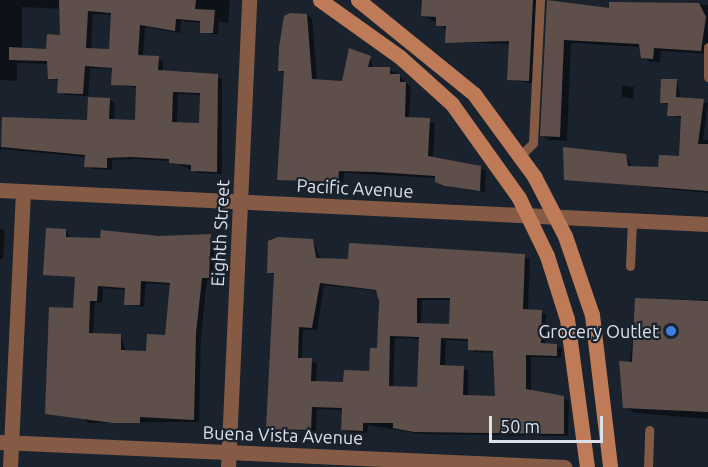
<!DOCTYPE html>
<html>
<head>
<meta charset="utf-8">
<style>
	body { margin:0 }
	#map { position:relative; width:708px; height:467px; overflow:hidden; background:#1a232d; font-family:Ubuntu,sans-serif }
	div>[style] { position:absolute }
	.shadow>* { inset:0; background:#0007 }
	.building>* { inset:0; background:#5f4f4b }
	.lane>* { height:9px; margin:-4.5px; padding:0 4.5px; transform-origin:4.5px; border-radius:4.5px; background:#865b46 }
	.street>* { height:15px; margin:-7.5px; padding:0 7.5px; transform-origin:7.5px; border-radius:7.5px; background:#865b46 }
	.secondary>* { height:15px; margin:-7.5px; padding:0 7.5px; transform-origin:7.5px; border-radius:7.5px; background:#bf7b57 }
	.dots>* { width:16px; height:16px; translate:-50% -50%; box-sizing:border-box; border:3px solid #1a232d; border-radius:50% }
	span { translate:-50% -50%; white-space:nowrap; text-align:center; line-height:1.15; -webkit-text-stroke:4.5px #1a232d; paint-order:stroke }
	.street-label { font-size:18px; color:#dbe1e8 }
	.poi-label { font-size:18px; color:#dbe1e8 }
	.right { translate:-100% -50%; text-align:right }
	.scale { position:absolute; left:489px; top:416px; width:114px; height:27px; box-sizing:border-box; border:3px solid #dbe1e8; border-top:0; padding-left:8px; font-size:18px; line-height:21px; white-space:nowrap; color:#dbe1e8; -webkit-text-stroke:4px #1a232d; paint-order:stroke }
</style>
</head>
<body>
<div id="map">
	<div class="shadow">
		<div style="clip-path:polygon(evenodd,0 0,230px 0,228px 23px,219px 22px,218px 35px,201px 32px,202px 23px,181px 21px,180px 33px,145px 27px,143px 57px,163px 61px,163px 72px,222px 78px,222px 174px,198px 173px,171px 161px,136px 159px,112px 160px,112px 170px,91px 169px,86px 157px,0 149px,4px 118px,88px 122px,110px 100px,115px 103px,114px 120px,136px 121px,138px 88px,113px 84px,114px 69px,90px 68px,88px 96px,64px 95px,59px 81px,49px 78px,49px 64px,17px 63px,17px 81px,0 80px,0 0,22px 7px,63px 9px,62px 36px,48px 50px,22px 49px,22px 7px,0 0,93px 14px,113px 15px,111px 51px,91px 50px,93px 14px,0 0,178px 94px,201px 95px,200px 124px,177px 123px,178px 94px)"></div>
		<div style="clip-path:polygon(423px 0,539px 0,535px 84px,509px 79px,510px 44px,446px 42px,447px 29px,423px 15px)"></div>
		<div style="clip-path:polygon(548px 0,610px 9px,610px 3px,708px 5px,708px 54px,661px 51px,660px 62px,649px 62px,641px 47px,571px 43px,567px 141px,549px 140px,542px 135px)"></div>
		<div style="clip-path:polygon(307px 15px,312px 18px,317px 81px,343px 82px,370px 57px,373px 68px,395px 72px,411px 87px,409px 119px,435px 123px,433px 159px,486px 170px,485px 192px,452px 188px,436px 178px,344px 173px,343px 184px,278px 179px,285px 73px,279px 70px)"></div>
		<div style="clip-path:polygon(677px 81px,681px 99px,708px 103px,703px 140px,708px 140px,708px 193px,566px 179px,626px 156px,632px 168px,660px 169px,680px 158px,682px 118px,669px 115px,669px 105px,662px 102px)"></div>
		<div style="clip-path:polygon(622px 85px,634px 87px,633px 99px,622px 97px)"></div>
		<div style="clip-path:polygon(0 228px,5px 231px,3px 259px,0 259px)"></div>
		<div style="clip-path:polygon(evenodd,66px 230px,71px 239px,216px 239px,214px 281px,207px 280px,201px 337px,199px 422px,88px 423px,83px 417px,46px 413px,75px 310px,76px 278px,45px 274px,66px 230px,146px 283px,172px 285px,166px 336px,148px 352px,126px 352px,121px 336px,93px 335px,95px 303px,102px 303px,103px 288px,126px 290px,125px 304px,144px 307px,146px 283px)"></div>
		<div style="clip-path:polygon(evenodd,313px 241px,321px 260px,350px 261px,350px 245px,530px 259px,528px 310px,546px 314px,545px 345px,562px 348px,561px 358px,531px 357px,531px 392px,569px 401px,568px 436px,421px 434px,368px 425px,367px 433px,348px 432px,343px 429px,344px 410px,317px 409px,316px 432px,267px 428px,276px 275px,268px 272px,313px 241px,324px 285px,378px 291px,379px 350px,371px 372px,345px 384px,316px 383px,317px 363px,302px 360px,303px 330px,317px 330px,324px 285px,313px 241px,422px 300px,451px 300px,450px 326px,421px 325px,422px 300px,313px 241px,395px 338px,420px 339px,418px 389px,393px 388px,395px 338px,313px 241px,446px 340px,469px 341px,474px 352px,495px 353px,497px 398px,468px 397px,468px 370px,445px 367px,446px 340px)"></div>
		<div style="clip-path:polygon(637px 299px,708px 300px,708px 419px,635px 413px,625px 407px)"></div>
	</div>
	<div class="building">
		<div style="clip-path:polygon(evenodd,59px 0,196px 0,195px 9px,215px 10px,213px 33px,200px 33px,200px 21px,176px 19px,175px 31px,140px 25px,138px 55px,159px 56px,158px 70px,218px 74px,217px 172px,191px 171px,191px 165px,169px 163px,169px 159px,130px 157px,107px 158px,107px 168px,84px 167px,85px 155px,1px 147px,2px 117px,87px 120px,88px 97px,110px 98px,109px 119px,135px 120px,136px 86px,111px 85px,112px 68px,85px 66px,83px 94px,57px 93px,58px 79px,48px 79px,47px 61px,9px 60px,9px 47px,46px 49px,47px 34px,60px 35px,59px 0,88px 11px,111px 13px,109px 49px,86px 48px,88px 11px,59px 0,173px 92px,200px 93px,199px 123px,172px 122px,173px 92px)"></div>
		<div style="clip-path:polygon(422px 0,533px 0,529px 81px,507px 80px,509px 41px,445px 43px,446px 26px,436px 26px,436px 17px,421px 16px)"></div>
		<div style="clip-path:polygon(547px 0,609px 8px,609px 2px,699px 3px,706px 17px,701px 51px,654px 48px,653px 59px,641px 58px,639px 44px,564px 40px,560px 137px,540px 136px)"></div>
		<div style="clip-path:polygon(290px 13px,307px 14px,312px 79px,342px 81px,349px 48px,371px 56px,368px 67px,390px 67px,390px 74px,400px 74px,400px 82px,406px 82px,405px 117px,430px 118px,428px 156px,481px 166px,480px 191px,445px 186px,435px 182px,435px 176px,377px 172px,339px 171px,338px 182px,277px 180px,284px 71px,278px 71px,279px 47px,284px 16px)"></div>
		<div style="clip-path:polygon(661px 79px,677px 79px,676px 97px,704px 99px,698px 144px,708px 144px,708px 191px,564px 180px,563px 147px,626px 154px,628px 166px,658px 167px,659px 155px,679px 156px,681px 116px,667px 116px,668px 103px,660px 103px)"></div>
		<div style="clip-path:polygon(evenodd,46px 228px,66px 229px,66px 237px,100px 238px,101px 230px,159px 236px,211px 234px,209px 278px,202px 278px,196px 333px,194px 420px,140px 417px,140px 423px,113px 423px,45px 414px,49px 307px,73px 308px,75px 277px,43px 275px,46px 228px,141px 281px,170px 283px,165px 335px,147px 334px,146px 351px,121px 350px,121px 334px,89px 333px,90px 301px,97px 301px,98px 286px,125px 288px,124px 305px,140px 305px,141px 281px)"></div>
		<div style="clip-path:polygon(evenodd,278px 237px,313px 239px,316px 258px,348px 259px,349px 243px,525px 254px,523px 309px,542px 310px,541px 343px,557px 344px,557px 356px,526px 355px,526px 389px,564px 396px,564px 434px,414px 432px,393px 428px,393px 423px,363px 423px,363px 431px,341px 430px,342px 408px,312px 407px,311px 430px,266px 429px,274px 273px,267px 273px,268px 241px,278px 237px,320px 283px,376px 290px,379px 301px,377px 348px,370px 348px,369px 371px,344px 370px,343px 382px,311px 381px,312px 358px,298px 358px,299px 327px,312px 328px,320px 283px,278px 237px,417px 298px,450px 298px,449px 324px,417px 323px,417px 298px,278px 237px,390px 336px,419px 337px,417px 387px,389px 386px,390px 336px,278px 237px,441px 338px,468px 339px,468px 350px,493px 351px,495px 396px,463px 395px,464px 366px,440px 365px,441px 338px)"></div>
		<div style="clip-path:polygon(635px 298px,708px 301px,708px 412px,623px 408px,619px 361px,632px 362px)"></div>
	</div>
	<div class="lane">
		<div style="left:708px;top:47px;width:30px;rotate:90deg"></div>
		<div style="left:521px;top:155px;width:17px;rotate:-45deg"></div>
		<div style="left:533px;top:143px;width:143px;rotate:-87.2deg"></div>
		<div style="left:630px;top:266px;width:45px;rotate:-87.5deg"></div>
		<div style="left:648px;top:467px;width:37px;rotate:-88deg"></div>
	</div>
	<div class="street">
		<div style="left:0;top:190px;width:709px;rotate:2.75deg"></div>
		<div style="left:0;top:442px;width:565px;rotate:2.54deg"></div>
		<div style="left:10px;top:467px;width:276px;rotate:-87.3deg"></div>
		<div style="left:228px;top:467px;width:467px;rotate:-87.4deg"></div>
	</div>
	<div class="secondary">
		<div style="left:320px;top:0;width:98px;rotate:35.5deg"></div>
		<div style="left:400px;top:57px;width:70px;rotate:42.1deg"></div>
		<div style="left:452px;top:104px;width:115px;rotate:54.5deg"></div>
		<div style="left:519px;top:198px;width:64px;rotate:64.2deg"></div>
		<div style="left:547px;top:256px;width:66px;rotate:72.4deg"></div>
		<div style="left:567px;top:319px;width:149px;rotate:82.3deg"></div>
		<div style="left:358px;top:0;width:149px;rotate:39deg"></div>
		<div style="left:474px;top:94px;width:102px;rotate:53.8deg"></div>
		<div style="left:534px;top:176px;width:68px;rotate:62.7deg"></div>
		<div style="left:565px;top:236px;width:83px;rotate:71.1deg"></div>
		<div style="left:592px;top:315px;width:153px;rotate:83.2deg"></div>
	</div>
	<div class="dots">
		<div style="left:671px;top:331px;background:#3f7fe0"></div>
	</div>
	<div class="street-label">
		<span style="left:355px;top:188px;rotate:3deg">Pacific Avenue</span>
		<span style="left:220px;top:233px;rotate:-87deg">Eighth Street</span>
		<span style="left:283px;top:435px;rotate:2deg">Buena Vista Avenue</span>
	</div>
	<div class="poi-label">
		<span class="right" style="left:659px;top:331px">Grocery Outlet</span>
	</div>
	<div class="scale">50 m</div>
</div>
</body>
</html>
